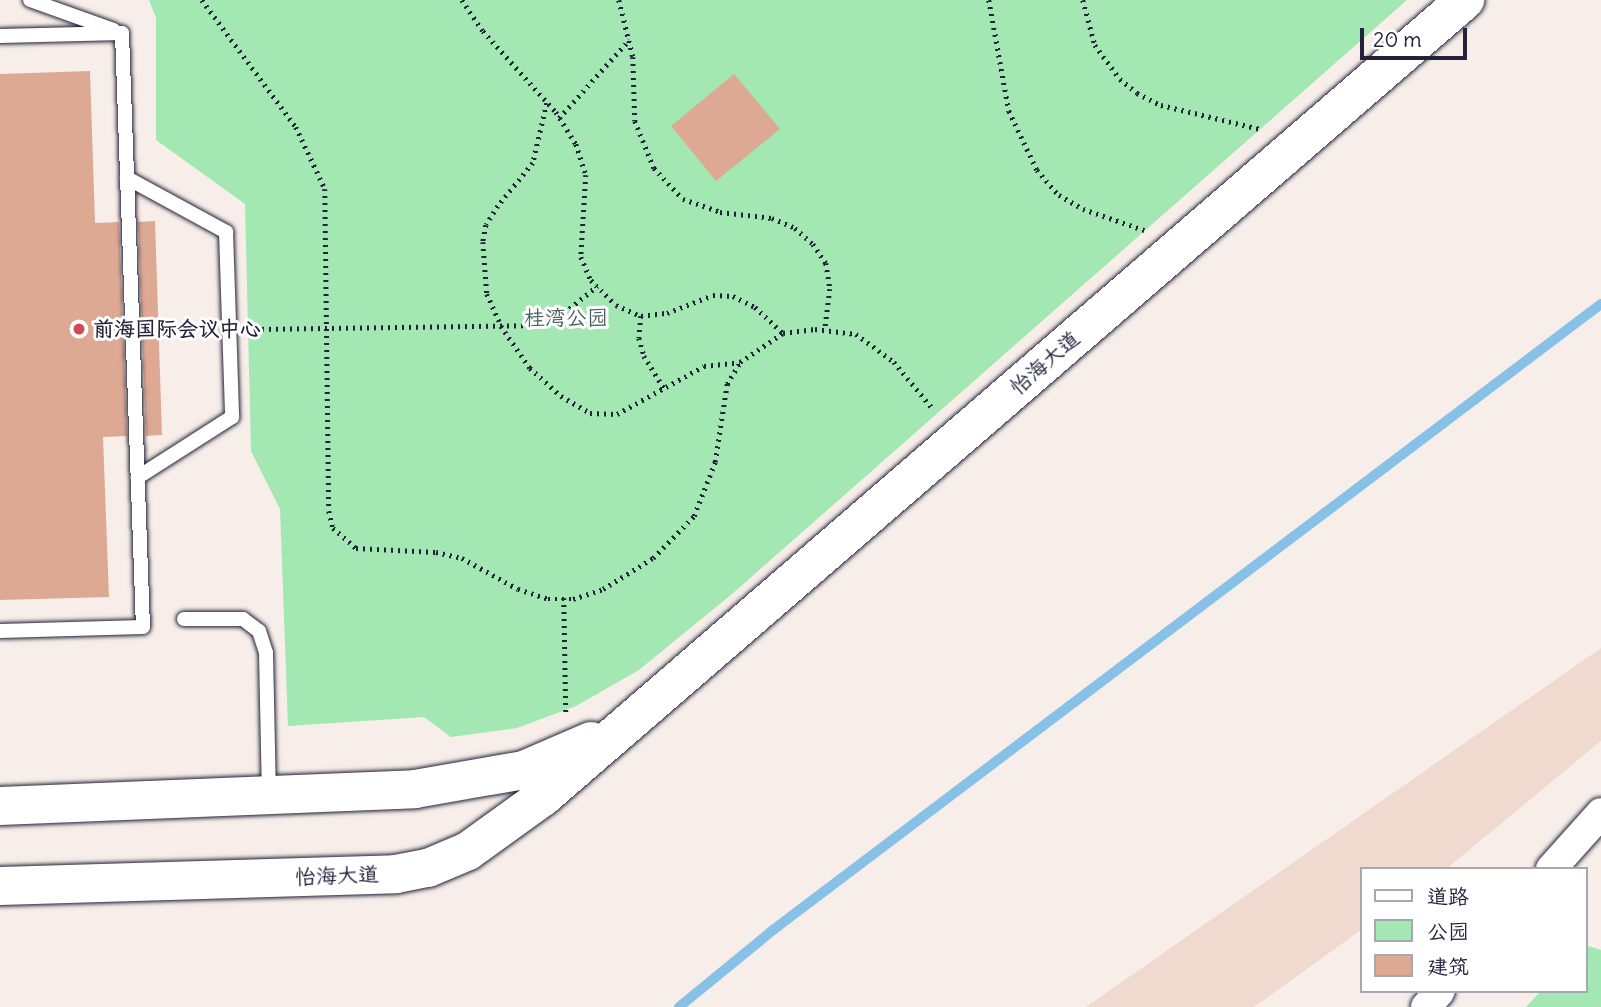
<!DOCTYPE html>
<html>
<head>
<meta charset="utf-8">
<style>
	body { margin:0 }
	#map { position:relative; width:1601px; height:1007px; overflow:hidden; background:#f8eee9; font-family:Delius,"LXGW WenKai TC",sans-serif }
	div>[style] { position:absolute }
	.built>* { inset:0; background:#f0d9cf }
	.green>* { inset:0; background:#a3e7b3 }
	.stream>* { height:10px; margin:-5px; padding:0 5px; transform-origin:5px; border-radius:5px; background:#88c1e7 }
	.building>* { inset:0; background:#dea993 }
	.path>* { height:4.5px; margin-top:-2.25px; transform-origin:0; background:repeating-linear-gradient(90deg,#22223b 0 2px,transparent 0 7px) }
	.roads { filter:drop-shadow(0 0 2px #22223b) drop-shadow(0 0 2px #22223b) }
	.lane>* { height:14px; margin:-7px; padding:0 7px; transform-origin:7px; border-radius:7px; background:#fff }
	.street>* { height:30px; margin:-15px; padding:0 15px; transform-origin:15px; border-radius:15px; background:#fff }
	.secondary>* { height:38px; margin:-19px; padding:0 19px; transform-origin:19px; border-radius:19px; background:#fff }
	.dots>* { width:19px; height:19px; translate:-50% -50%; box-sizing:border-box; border:4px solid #fff; border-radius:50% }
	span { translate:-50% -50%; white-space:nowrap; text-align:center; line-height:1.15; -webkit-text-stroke:6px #fff; paint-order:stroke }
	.park-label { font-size:21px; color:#495d5f }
	.poi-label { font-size:21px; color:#22223b; font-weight:700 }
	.left { translate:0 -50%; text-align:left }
	.street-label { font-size:21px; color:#22223b }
	.legend { position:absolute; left:1360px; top:867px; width:228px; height:126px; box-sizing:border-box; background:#fff; border:2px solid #a7a7b1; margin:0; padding:9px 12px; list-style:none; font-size:21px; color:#22223b }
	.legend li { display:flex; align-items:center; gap:14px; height:35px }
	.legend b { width:35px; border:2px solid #a7a7b1 }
	.scale { position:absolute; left:1360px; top:28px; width:107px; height:32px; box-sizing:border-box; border:4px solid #22223b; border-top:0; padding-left:9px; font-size:21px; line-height:24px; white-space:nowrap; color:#22223b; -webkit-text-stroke:5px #fff; paint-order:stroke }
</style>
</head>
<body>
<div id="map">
	<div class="built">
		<div style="clip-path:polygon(1601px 648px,1601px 741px,1446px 869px,1361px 869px,1361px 930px,1254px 1007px,1086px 1007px)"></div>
	</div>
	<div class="green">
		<div style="clip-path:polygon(149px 0,1407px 0,732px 594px,639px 670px,576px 706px,517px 728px,451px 737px,424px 717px,288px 726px,280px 509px,251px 451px,245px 204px,156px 140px,156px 18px)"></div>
		<div style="clip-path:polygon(1585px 945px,1601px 950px,1601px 1007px,1526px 1007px,1541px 991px,1585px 991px)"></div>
	</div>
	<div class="stream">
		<div style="left:679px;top:1007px;width:122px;rotate:-39.3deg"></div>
		<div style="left:773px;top:930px;width:1038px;rotate:-37.09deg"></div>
	</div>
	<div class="building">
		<div style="clip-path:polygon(90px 71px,95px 223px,119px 222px,127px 436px,103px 437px,109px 597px,0 600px,0 74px)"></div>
		<div style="clip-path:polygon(734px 74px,780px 129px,716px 181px,671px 126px)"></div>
		<div style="clip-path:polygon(155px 221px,162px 435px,146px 436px,138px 222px)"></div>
	</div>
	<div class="path">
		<div style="left:202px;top:0;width:158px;rotate:53.5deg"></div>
		<div style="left:296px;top:127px;width:68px;rotate:64.9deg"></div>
		<div style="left:325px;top:189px;width:322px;rotate:89.3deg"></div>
		<div style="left:329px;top:511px;width:17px;rotate:77deg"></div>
		<div style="left:333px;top:528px;width:30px;rotate:41deg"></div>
		<div style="left:356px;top:548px;width:80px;rotate:2.9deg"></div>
		<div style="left:436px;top:552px;width:27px;rotate:13deg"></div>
		<div style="left:462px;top:558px;width:64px;rotate:29deg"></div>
		<div style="left:518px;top:589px;width:32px;rotate:18deg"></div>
		<div style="left:548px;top:599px;width:25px"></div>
		<div style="left:573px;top:599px;width:32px;rotate:-18deg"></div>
		<div style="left:603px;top:589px;width:59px;rotate:-31.8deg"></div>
		<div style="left:653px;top:558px;width:59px;rotate:-45.7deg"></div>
		<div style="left:694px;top:516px;width:58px;rotate:-68.7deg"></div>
		<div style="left:715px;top:462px;width:79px;rotate:-81.3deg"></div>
		<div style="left:727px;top:384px;width:26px;rotate:-59deg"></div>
		<div style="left:740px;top:362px;width:52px;rotate:-34deg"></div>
		<div style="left:783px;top:333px;width:32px;rotate:-7deg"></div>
		<div style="left:815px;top:329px;width:41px;rotate:7deg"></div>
		<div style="left:856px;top:334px;width:47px;rotate:36.4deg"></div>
		<div style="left:894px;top:362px;width:62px;rotate:50.2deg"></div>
		<div style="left:462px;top:0;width:37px;rotate:56deg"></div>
		<div style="left:483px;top:31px;width:109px;rotate:48deg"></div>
		<div style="left:556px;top:112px;width:38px;rotate:58deg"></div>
		<div style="left:576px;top:144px;width:33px;rotate:72deg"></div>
		<div style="left:586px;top:175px;width:82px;rotate:93.5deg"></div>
		<div style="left:581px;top:257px;width:25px;rotate:67deg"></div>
		<div style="left:591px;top:280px;width:35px;rotate:45deg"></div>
		<div style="left:616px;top:305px;width:27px;rotate:24deg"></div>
		<div style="left:641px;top:316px;width:26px;rotate:-7deg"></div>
		<div style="left:667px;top:313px;width:49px;rotate:-21.4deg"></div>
		<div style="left:713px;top:295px;width:20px;rotate:3deg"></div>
		<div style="left:733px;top:296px;width:25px;rotate:27deg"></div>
		<div style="left:755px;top:307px;width:38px;rotate:43deg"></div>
		<div style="left:619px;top:0;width:59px;rotate:76.2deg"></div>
		<div style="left:633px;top:57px;width:64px;rotate:88.2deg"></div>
		<div style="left:635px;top:121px;width:51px;rotate:68deg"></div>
		<div style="left:654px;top:168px;width:42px;rotate:46.9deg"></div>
		<div style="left:683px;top:199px;width:39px;rotate:19deg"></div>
		<div style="left:720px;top:212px;width:52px;rotate:6.6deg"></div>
		<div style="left:772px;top:218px;width:25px;rotate:23deg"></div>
		<div style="left:795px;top:228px;width:24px;rotate:42deg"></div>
		<div style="left:813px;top:244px;width:23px;rotate:56deg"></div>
		<div style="left:826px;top:263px;width:26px;rotate:81deg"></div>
		<div style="left:830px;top:289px;width:41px;rotate:97deg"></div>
		<div style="left:989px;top:0;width:113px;rotate:79.8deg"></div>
		<div style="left:1009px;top:111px;width:65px;rotate:64.6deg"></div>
		<div style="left:1037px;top:170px;width:33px;rotate:49deg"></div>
		<div style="left:1059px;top:195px;width:28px;rotate:30deg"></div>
		<div style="left:1083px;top:209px;width:65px;rotate:19deg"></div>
		<div style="left:1083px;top:0;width:47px;rotate:75.1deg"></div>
		<div style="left:1095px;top:45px;width:42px;rotate:53.7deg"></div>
		<div style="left:1120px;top:79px;width:22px;rotate:39deg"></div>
		<div style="left:1137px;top:93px;width:27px;rotate:27deg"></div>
		<div style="left:1161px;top:105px;width:102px;rotate:13.6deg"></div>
		<div style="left:547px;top:103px;width:62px;rotate:103.1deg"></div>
		<div style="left:533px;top:163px;width:55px;rotate:129.1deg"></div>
		<div style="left:498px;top:206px;width:22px;rotate:122deg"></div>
		<div style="left:486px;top:225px;width:17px;rotate:100deg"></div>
		<div style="left:483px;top:242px;width:52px;rotate:85.6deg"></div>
		<div style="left:487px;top:294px;width:35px;rotate:66deg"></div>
		<div style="left:501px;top:326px;width:51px;rotate:55.4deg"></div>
		<div style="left:530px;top:368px;width:42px;rotate:42.1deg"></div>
		<div style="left:561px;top:396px;width:34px;rotate:30deg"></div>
		<div style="left:590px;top:413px;width:27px;rotate:2deg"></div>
		<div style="left:617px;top:414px;width:99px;rotate:-28.9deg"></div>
		<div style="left:704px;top:366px;width:36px;rotate:-6deg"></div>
		<div style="left:559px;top:118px;width:105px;rotate:-48.1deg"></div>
		<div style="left:641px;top:316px;width:22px;rotate:95deg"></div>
		<div style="left:639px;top:338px;width:19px;rotate:74deg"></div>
		<div style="left:644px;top:356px;width:38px;rotate:58deg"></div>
		<div style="left:255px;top:329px;width:273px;rotate:-0.8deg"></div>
		<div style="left:528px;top:325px;width:38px;rotate:-18deg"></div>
		<div style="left:564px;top:313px;width:43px;rotate:-39.3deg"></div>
		<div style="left:564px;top:598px;width:115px;rotate:89deg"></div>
	</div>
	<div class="roads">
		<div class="lane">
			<div style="left:30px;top:0;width:89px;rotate:19.7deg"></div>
			<div style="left:0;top:36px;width:122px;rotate:-1.4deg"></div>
			<div style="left:122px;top:33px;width:594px;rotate:87.98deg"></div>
			<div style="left:143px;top:627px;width:143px;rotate:178.4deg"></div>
			<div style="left:127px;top:178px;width:113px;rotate:28.6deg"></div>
			<div style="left:226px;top:232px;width:185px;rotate:88.1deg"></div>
			<div style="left:232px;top:417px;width:112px;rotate:147.4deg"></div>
			<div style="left:184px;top:619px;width:59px"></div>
			<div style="left:243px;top:619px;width:20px;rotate:37deg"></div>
			<div style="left:259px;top:631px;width:23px;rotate:72deg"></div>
			<div style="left:266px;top:653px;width:141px;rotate:88.8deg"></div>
		</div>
		<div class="street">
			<div style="left:1551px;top:869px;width:75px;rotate:-48.2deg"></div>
			<div style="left:1426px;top:1007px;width:21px;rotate:-49deg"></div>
		</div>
		<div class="secondary">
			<div style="left:0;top:806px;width:415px;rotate:-2.3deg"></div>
			<div style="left:415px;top:789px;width:111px;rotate:-9.9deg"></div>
			<div style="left:524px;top:770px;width:73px;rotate:-23.4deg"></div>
			<div style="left:0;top:886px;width:396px;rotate:-1.7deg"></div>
			<div style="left:396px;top:874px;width:33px;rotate:-11deg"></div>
			<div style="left:428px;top:868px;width:43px;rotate:-23deg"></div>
			<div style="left:468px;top:851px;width:92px;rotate:-35.8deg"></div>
			<div style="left:543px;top:797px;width:1219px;rotate:-40.84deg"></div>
		</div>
	</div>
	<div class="dots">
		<div style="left:79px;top:329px;background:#d1495b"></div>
	</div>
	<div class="park-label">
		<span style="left:566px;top:318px">桂湾公园</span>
	</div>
	<div class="poi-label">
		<span class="left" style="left:93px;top:329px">前海国际会议中心</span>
	</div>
	<div class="street-label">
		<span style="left:1045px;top:363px;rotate:-41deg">怡海大道</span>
		<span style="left:337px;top:876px;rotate:-2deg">怡海大道</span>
	</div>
	<ul class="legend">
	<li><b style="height:9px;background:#fff"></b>道路</li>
	<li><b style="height:19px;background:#a3e7b3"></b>公园</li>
	<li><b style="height:19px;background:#dea993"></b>建筑</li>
	</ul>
	<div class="scale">20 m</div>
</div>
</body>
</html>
